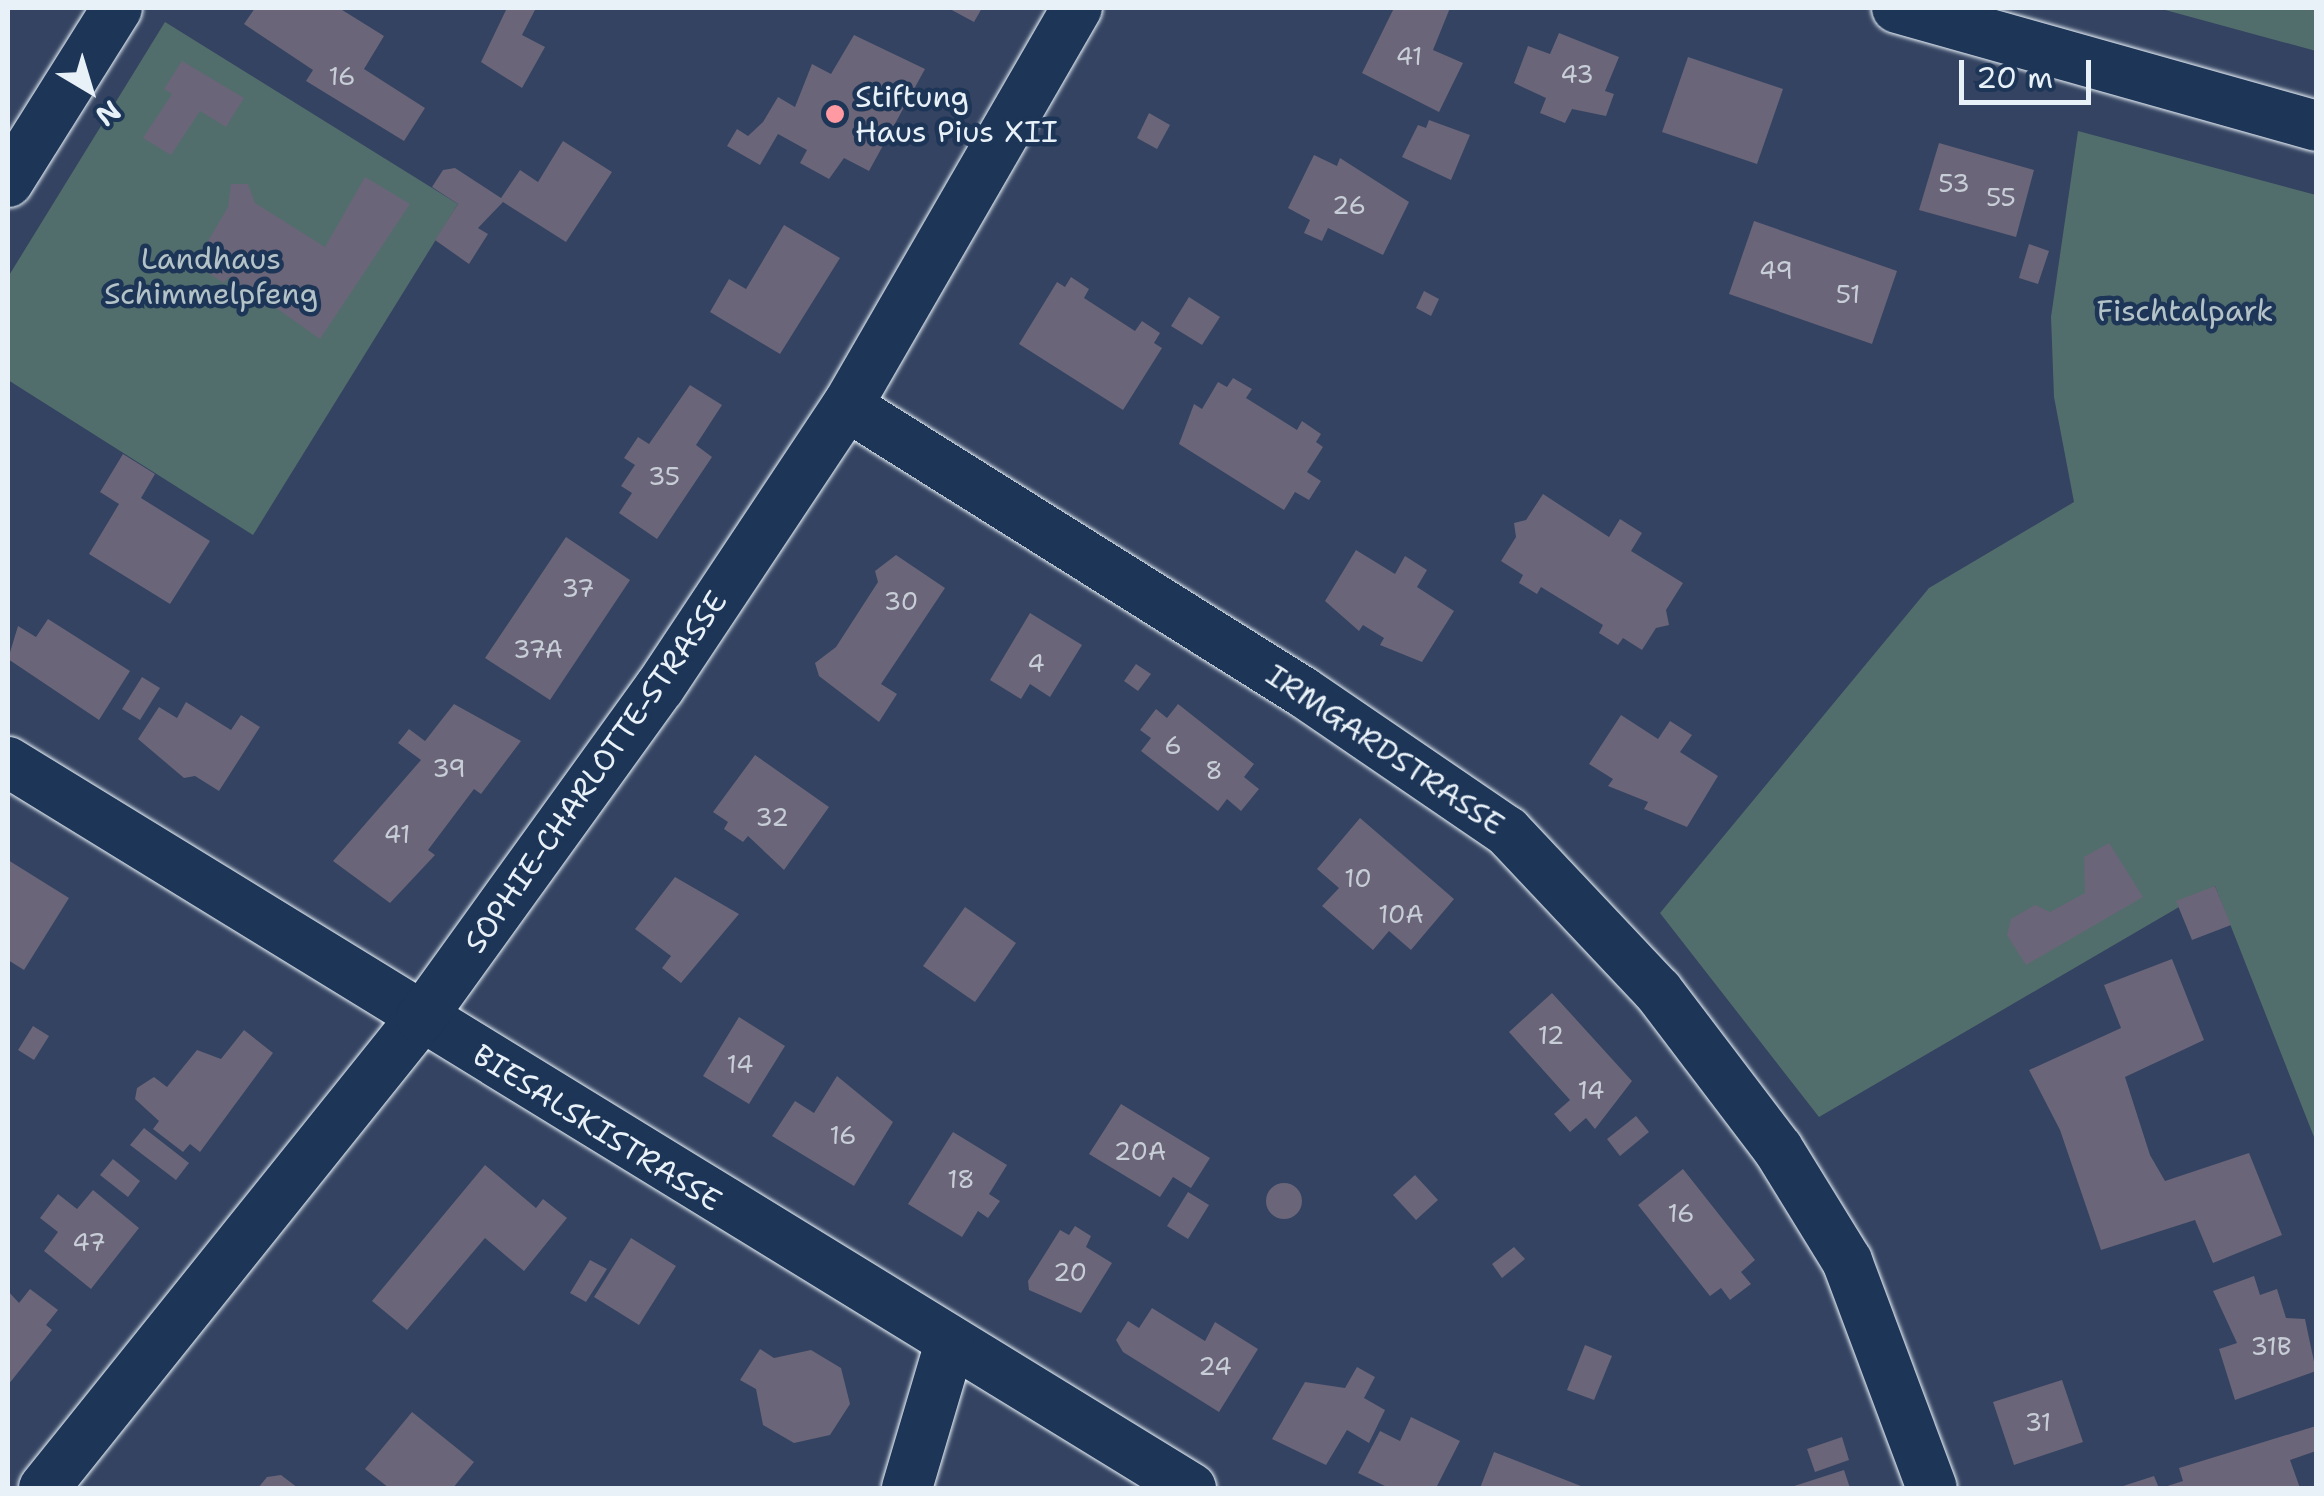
<!DOCTYPE html>
<html>
<head>
<meta charset="utf-8">
<style>
	body { margin:0 }
	#map { position:relative; width:2324px; height:1496px; overflow:hidden; background:#344361; font-family:"Shantell Sans",sans-serif }
	div>[style] { position:absolute }
	.green>* { inset:0; background:#526e6c }
	.building>* { inset:0; background:#6a6578 }
	.round { border-radius:50% }
	.roads { filter:drop-shadow(0 0 2px #e8f1f8) drop-shadow(0 0 2px #e8f1f8) }
	.street>* { height:50px; margin:-25px; padding:0 25px; transform-origin:25px; border-radius:25px; background:#1d3557 }
	.dots>* { width:28px; height:28px; translate:-50% -50%; box-sizing:border-box; border:5px solid #1d3557; border-radius:50% }
	span { translate:-50% -50%; white-space:nowrap; text-align:center; line-height:1.15; -webkit-text-stroke:9px #1d3557; paint-order:stroke }
	.number-label { font-size:25px; color:#c8ced8 }
	.number-label span { -webkit-text-stroke-width:0 }
	.poi-label { font-size:30px; color:#e8f1f8 }
	.left { translate:0 -50%; text-align:left }
	.park-label { font-size:30px; color:#b4c3c7 }
	.street-label { font-size:30px; color:#e8f1f8 }
	.frame { position:absolute; inset:0; border:10px solid #e8f1f8; pointer-events:none }
	.north { position:absolute; left:40px; top:40px; width:100px; height:100px; -webkit-text-stroke:8px #1d3557; paint-order:stroke; rotate:142deg; font-size:28px; font-weight:700; line-height:40px; text-align:center; color:#e8f1f8 }
	.north::after { content:''; display:block; margin:auto; width:35px; height:45px; background:#e8f1f8; clip-path:polygon(50% 0,100% 100%,50% 72%,0 100%) }
	.scale { position:absolute; left:1959px; top:60px; width:132px; height:45px; box-sizing:border-box; border:5px solid #e8f1f8; border-top:0; padding-left:12px; font-size:30px; line-height:35px; white-space:nowrap; color:#e8f1f8; -webkit-text-stroke:8px #1d3557; paint-order:stroke }
</style>
</head>
<body>
<div id="map">
	<div class="green">
		<div style="clip-path:polygon(2158px 8px,2316px 8px,2316px 51px)"></div>
		<div style="clip-path:polygon(165px 22px,458px 204px,253px 535px,8px 380px,8px 277px)"></div>
		<div style="clip-path:polygon(2078px 131px,2316px 195px,2316px 1142px,2215px 886px,1819px 1117px,1660px 913px,1929px 588px,2074px 502px,2054px 397px,2051px 317px)"></div>
	</div>
	<div class="building">
		<div style="clip-path:polygon(255px 8px,339px 8px,384px 36px,364px 69px,425px 108px,404px 141px,306px 81px,313px 70px,244px 24px)"></div>
		<div style="clip-path:polygon(501px 8px,536px 8px,522px 35px,545px 47px,522px 88px,481px 62px,506px 10px)"></div>
		<div style="clip-path:polygon(948px 8px,982px 8px,974px 22px)"></div>
		<div style="clip-path:polygon(1394px 8px,1450px 8px,1433px 50px,1463px 63px,1439px 112px,1362px 73px)"></div>
		<div style="clip-path:polygon(1559px 33px,1619px 57px,1605px 91px,1614px 94px,1606px 116px,1572px 109px,1565px 123px,1540px 113px,1546px 98px,1514px 83px,1528px 46px,1550px 54px)"></div>
		<div style="clip-path:polygon(854px 35px,925px 69px,869px 171px,844px 158px,829px 179px,800px 163px,807px 150px,778px 134px,760px 165px,727px 146px,737px 129px,748px 136px,763px 122px,778px 97px,795px 107px,812px 64px,831px 74px)"></div>
		<div style="clip-path:polygon(1688px 57px,1783px 89px,1757px 164px,1662px 132px)"></div>
		<div style="clip-path:polygon(182px 61px,244px 98px,226px 127px,200px 111px,171px 155px,143px 138px,172px 94px,164px 89px)"></div>
		<div style="clip-path:polygon(1149px 113px,1170px 125px,1157px 149px,1137px 138px)"></div>
		<div style="clip-path:polygon(1429px 120px,1470px 135px,1451px 180px,1402px 157px,1418px 125px,1426px 128px)"></div>
		<div style="clip-path:polygon(563px 141px,612px 172px,566px 242px,503px 202px,478px 228px,488px 234px,469px 264px,435px 240px,458px 204px,432px 187px,443px 170px,455px 168px,501px 198px,520px 170px,538px 182px)"></div>
		<div style="clip-path:polygon(1939px 143px,2034px 170px,2016px 237px,1919px 210px)"></div>
		<div style="clip-path:polygon(1314px 155px,1337px 166px,1340px 158px,1409px 202px,1383px 255px,1328px 228px,1322px 241px,1304px 233px,1310px 220px,1288px 208px)"></div>
		<div style="clip-path:polygon(365px 177px,410px 204px,320px 339px,268px 302px,264px 308px,245px 296px,249px 290px,229px 277px,224px 283px,205px 271px,198px 258px,228px 207px,231px 184px,248px 184px,255px 203px,325px 247px)"></div>
		<div style="clip-path:polygon(1754px 221px,1897px 271px,1872px 344px,1729px 294px)"></div>
		<div style="clip-path:polygon(784px 225px,840px 258px,780px 354px,710px 312px,729px 279px,746px 289px)"></div>
		<div style="clip-path:polygon(2029px 244px,2049px 251px,2038px 284px,2019px 278px)"></div>
		<div style="clip-path:polygon(1071px 277px,1089px 289px,1084px 298px,1135px 331px,1142px 321px,1160px 333px,1154px 343px,1162px 348px,1123px 410px,1019px 344px,1057px 282px,1065px 287px)"></div>
		<div style="clip-path:polygon(1424px 291px,1439px 299px,1431px 316px,1416px 308px)"></div>
		<div style="clip-path:polygon(1189px 297px,1220px 317px,1202px 345px,1171px 326px)"></div>
		<div style="clip-path:polygon(1233px 378px,1252px 389px,1246px 398px,1297px 430px,1302px 421px,1321px 434px,1316px 442px,1323px 447px,1307px 472px,1321px 481px,1309px 500px,1295px 492px,1284px 510px,1179px 444px,1194px 404px,1202px 409px,1218px 382px,1227px 387px)"></div>
		<div style="clip-path:polygon(690px 385px,722px 405px,696px 445px,712px 457px,657px 539px,619px 513px,632px 493px,621px 486px,635px 465px,624px 458px,638px 437px,649px 444px)"></div>
		<div style="clip-path:polygon(123px 454px,155px 474px,141px 498px,210px 541px,170px 604px,89px 554px,119px 504px,100px 492px)"></div>
		<div style="clip-path:polygon(1543px 494px,1609px 537px,1620px 519px,1642px 533px,1631px 551px,1683px 583px,1666px 610px,1669px 625px,1656px 628px,1642px 650px,1623px 638px,1618px 645px,1599px 633px,1603px 625px,1541px 587px,1537px 594px,1519px 583px,1523px 575px,1501px 561px,1516px 537px,1514px 523px,1526px 520px)"></div>
		<div style="clip-path:polygon(566px 537px,630px 580px,550px 700px,485px 658px)"></div>
		<div style="clip-path:polygon(1356px 550px,1395px 574px,1405px 556px,1427px 570px,1417px 587px,1454px 611px,1422px 662px,1380px 645px,1384px 638px,1363px 625px,1359px 631px,1325px 601px)"></div>
		<div style="clip-path:polygon(896px 555px,945px 588px,881px 684px,897px 694px,879px 722px,819px 676px,815px 663px,836px 647px,878px 582px,875px 571px)"></div>
		<div style="clip-path:polygon(1030px 613px,1082px 645px,1050px 697px,1030px 684px,1021px 699px,990px 680px)"></div>
		<div style="clip-path:polygon(48px 619px,130px 671px,99px 720px,8px 659px,18px 626px,36px 637px)"></div>
		<div style="clip-path:polygon(1136px 664px,1151px 674px,1138px 691px,1124px 681px)"></div>
		<div style="clip-path:polygon(142px 677px,160px 688px,140px 720px,122px 709px)"></div>
		<div style="clip-path:polygon(186px 702px,231px 730px,241px 715px,260px 727px,219px 791px,195px 776px,184px 778px,138px 739px,159px 707px,177px 718px)"></div>
		<div style="clip-path:polygon(454px 704px,521px 741px,481px 794px,474px 789px,428px 850px,435px 855px,390px 903px,333px 861px,421px 760px,398px 743px,409px 729px,425px 741px)"></div>
		<div style="clip-path:polygon(1178px 704px,1254px 764px,1244px 777px,1259px 789px,1241px 811px,1227px 799px,1218px 811px,1141px 751px,1151px 738px,1140px 730px,1156px 709px,1167px 718px)"></div>
		<div style="clip-path:polygon(1621px 715px,1658px 739px,1670px 721px,1692px 735px,1680px 752px,1718px 776px,1687px 827px,1644px 809px,1648px 802px,1608px 786px,1613px 779px,1589px 764px)"></div>
		<div style="clip-path:polygon(755px 755px,829px 807px,784px 870px,748px 836px,743px 842px,724px 829px,728px 822px,713px 812px)"></div>
		<div style="clip-path:polygon(1360px 818px,1454px 899px,1411px 950px,1389px 931px,1373px 950px,1322px 906px,1339px 888px,1317px 869px)"></div>
		<div style="clip-path:polygon(2109px 843px,2143px 897px,2026px 965px,2007px 935px,2011px 919px,2035px 905px,2050px 912px,2085px 893px,2084px 857px)"></div>
		<div style="clip-path:polygon(8px 860px,69px 898px,24px 970px,8px 960px)"></div>
		<div style="clip-path:polygon(675px 877px,739px 914px,681px 983px,662px 968px,671px 956px,635px 929px)"></div>
		<div style="clip-path:polygon(2215px 886px,2231px 925px,2192px 940px,2176px 901px)"></div>
		<div style="clip-path:polygon(965px 907px,1016px 943px,975px 1002px,923px 966px)"></div>
		<div style="clip-path:polygon(2172px 959px,2204px 1040px,2125px 1077px,2150px 1155px,2165px 1181px,2249px 1153px,2282px 1235px,2213px 1263px,2195px 1220px,2101px 1250px,2060px 1130px,2029px 1070px,2121px 1028px,2104px 985px)"></div>
		<div style="clip-path:polygon(1552px 993px,1632px 1081px,1595px 1129px,1586px 1118px,1570px 1132px,1554px 1114px,1570px 1100px,1509px 1032px)"></div>
		<div style="clip-path:polygon(739px 1017px,785px 1046px,749px 1104px,703px 1076px)"></div>
		<div style="clip-path:polygon(33px 1026px,49px 1036px,34px 1060px,18px 1050px)"></div>
		<div style="clip-path:polygon(244px 1030px,273px 1053px,200px 1152px,190px 1144px,183px 1152px,153px 1129px,159px 1121px,135px 1099px,137px 1088px,154px 1077px,167px 1087px,197px 1050px,221px 1059px)"></div>
		<div style="clip-path:polygon(837px 1076px,893px 1122px,854px 1186px,772px 1136px,795px 1101px,814px 1113px)"></div>
		<div style="clip-path:polygon(1121px 1104px,1210px 1158px,1191px 1188px,1173px 1177px,1160px 1197px,1089px 1154px)"></div>
		<div style="clip-path:polygon(1636px 1116px,1649px 1132px,1620px 1156px,1607px 1139px)"></div>
		<div style="clip-path:polygon(144px 1128px,189px 1163px,176px 1180px,130px 1145px)"></div>
		<div style="clip-path:polygon(953px 1132px,1007px 1165px,989px 1194px,1000px 1201px,988px 1218px,978px 1211px,962px 1237px,908px 1204px)"></div>
		<div style="clip-path:polygon(113px 1159px,140px 1181px,128px 1197px,100px 1175px)"></div>
		<div style="clip-path:polygon(485px 1165px,536px 1208px,543px 1199px,567px 1218px,524px 1271px,485px 1238px,407px 1330px,372px 1301px)"></div>
		<div style="clip-path:polygon(1683px 1169px,1755px 1260px,1741px 1272px,1751px 1284px,1730px 1300px,1721px 1288px,1710px 1296px,1638px 1205px)"></div>
		<div style="clip-path:polygon(1415px 1175px,1438px 1200px,1416px 1220px,1393px 1195px)"></div>
		<div class="round" style="left:1266px;top:1183px;width:36px;height:36px"></div>
		<div style="clip-path:polygon(93px 1190px,139px 1228px,91px 1289px,44px 1251px,58px 1232px,40px 1218px,58px 1194px,77px 1209px)"></div>
		<div style="clip-path:polygon(1188px 1192px,1209px 1205px,1188px 1239px,1167px 1226px)"></div>
		<div style="clip-path:polygon(1075px 1226px,1091px 1236px,1086px 1247px,1112px 1263px,1081px 1313px,1029px 1290px,1028px 1281px,1060px 1230px,1069px 1235px)"></div>
		<div style="clip-path:polygon(631px 1238px,676px 1266px,639px 1325px,594px 1297px)"></div>
		<div style="clip-path:polygon(1514px 1247px,1525px 1259px,1502px 1278px,1492px 1264px)"></div>
		<div style="clip-path:polygon(590px 1260px,607px 1269px,586px 1302px,570px 1293px)"></div>
		<div style="clip-path:polygon(2254px 1276px,2260px 1295px,2277px 1289px,2286px 1318px,2305px 1319px,2316px 1371px,2235px 1400px,2219px 1349px,2237px 1343px,2213px 1291px)"></div>
		<div style="clip-path:polygon(30px 1289px,58px 1310px,46px 1325px,52px 1330px,8px 1385px,8px 1291px,19px 1303px)"></div>
		<div style="clip-path:polygon(1152px 1308px,1205px 1341px,1215px 1322px,1258px 1349px,1219px 1412px,1123px 1352px,1116px 1340px,1128px 1321px,1139px 1328px)"></div>
		<div style="clip-path:polygon(1585px 1345px,1612px 1356px,1594px 1400px,1567px 1390px)"></div>
		<div style="clip-path:polygon(760px 1349px,774px 1358px,811px 1350px,841px 1368px,850px 1404px,830px 1435px,794px 1443px,763px 1425px,756px 1389px,740px 1380px)"></div>
		<div style="clip-path:polygon(1357px 1367px,1375px 1377px,1364px 1398px,1385px 1410px,1369px 1443px,1347px 1430px,1326px 1465px,1272px 1439px,1305px 1382px,1345px 1388px)"></div>
		<div style="clip-path:polygon(2062px 1380px,2083px 1442px,2014px 1465px,1993px 1402px)"></div>
		<div style="clip-path:polygon(412px 1412px,474px 1462px,453px 1488px,389px 1488px,365px 1469px)"></div>
		<div style="clip-path:polygon(1411px 1417px,1460px 1441px,1436px 1488px,1389px 1488px,1358px 1473px,1380px 1431px,1400px 1441px)"></div>
		<div style="clip-path:polygon(2316px 1426px,2316px 1451px,2290px 1460px,2300px 1488px,2161px 1488px,2183px 1481px,2179px 1468px)"></div>
		<div style="clip-path:polygon(1842px 1437px,1849px 1460px,1815px 1472px,1807px 1449px)"></div>
		<div style="clip-path:polygon(1494px 1452px,1586px 1488px,1480px 1488px)"></div>
		<div style="clip-path:polygon(1844px 1470px,1850px 1488px,1788px 1488px)"></div>
		<div style="clip-path:polygon(281px 1475px,298px 1488px,258px 1488px,267px 1477px)"></div>
		<div style="clip-path:polygon(2154px 1476px,2159px 1488px,2117px 1488px)"></div>
	</div>
	<div class="roads">
		<div class="street">
			<div style="left:1897px;top:8px;width:435px;rotate:15.7deg"></div>
			<div style="left:8px;top:182px;width:205px;rotate:-57.9deg"></div>
			<div style="left:847px;top:406px;width:538px;rotate:32.1deg"></div>
			<div style="left:1303px;top:692px;width:247px;rotate:34.3deg"></div>
			<div style="left:1507px;top:831px;width:220px;rotate:46.7deg"></div>
			<div style="left:1658px;top:991px;width:198px;rotate:52.8deg"></div>
			<div style="left:1778px;top:1149px;width:132px;rotate:58.4deg"></div>
			<div style="left:1847px;top:1261px;width:242px;rotate:69.5deg"></div>
			<div style="left:8px;top:762px;width:1388px;rotate:31.54deg"></div>
			<div style="left:44px;top:1488px;width:603px;rotate:-51.27deg"></div>
			<div style="left:421px;top:1018px;width:408px;rotate:-54.2deg"></div>
			<div style="left:660px;top:687px;width:338px;rotate:-56.4deg"></div>
			<div style="left:847px;top:406px;width:460px;rotate:-60deg"></div>
			<div style="left:907px;top:1488px;width:148px;rotate:-73.5deg"></div>
		</div>
	</div>
	<div class="dots">
		<div style="left:835px;top:114px;background:#ff9aa2"></div>
	</div>
	<div class="number-label">
		<span style="left:1409px;top:56px">41</span>
		<span style="left:1577px;top:74px">43</span>
		<span style="left:342px;top:76px">16</span>
		<span style="left:1954px;top:183px">53</span>
		<span style="left:2001px;top:197px">55</span>
		<span style="left:1349px;top:205px">26</span>
		<span style="left:1776px;top:270px">49</span>
		<span style="left:1848px;top:294px">51</span>
		<span style="left:664px;top:476px">35</span>
		<span style="left:578px;top:588px">37</span>
		<span style="left:901px;top:601px">30</span>
		<span style="left:538px;top:649px">37A</span>
		<span style="left:1036px;top:663px">4</span>
		<span style="left:1173px;top:745px">6</span>
		<span style="left:449px;top:768px">39</span>
		<span style="left:1214px;top:770px">8</span>
		<span style="left:772px;top:817px">32</span>
		<span style="left:397px;top:834px">41</span>
		<span style="left:1358px;top:878px">10</span>
		<span style="left:1401px;top:914px">10A</span>
		<span style="left:1551px;top:1035px">12</span>
		<span style="left:740px;top:1064px">14</span>
		<span style="left:1591px;top:1090px">14</span>
		<span style="left:843px;top:1135px">16</span>
		<span style="left:1140px;top:1151px">20A</span>
		<span style="left:961px;top:1179px">18</span>
		<span style="left:1681px;top:1213px">16</span>
		<span style="left:89px;top:1242px">47</span>
		<span style="left:1070px;top:1272px">20</span>
		<span style="left:2271px;top:1346px">31B</span>
		<span style="left:1215px;top:1366px">24</span>
		<span style="left:2038px;top:1422px">31</span>
	</div>
	<div class="poi-label">
		<span class="left" style="left:855px;top:114px">Stiftung<br>Haus Pius XII</span>
	</div>
	<div class="park-label">
		<span style="left:211px;top:276px">Landhaus<br>Schimmelpfeng</span>
		<span style="left:2185px;top:311px">Fischtalpark</span>
	</div>
	<div class="street-label">
		<span style="left:1385px;top:750px;rotate:34deg">IRMGARDSTRASSE</span>
		<span style="left:596px;top:772px;rotate:-55deg">SOPHIE-CHARLOTTE-STRASSE</span>
		<span style="left:597px;top:1128px;rotate:32deg">BIESALSKISTRASSE</span>
	</div>
	<div class="frame"></div>
	<div class="north">N</div>
	<div class="scale">20 m</div>
</div>
</body>
</html>
